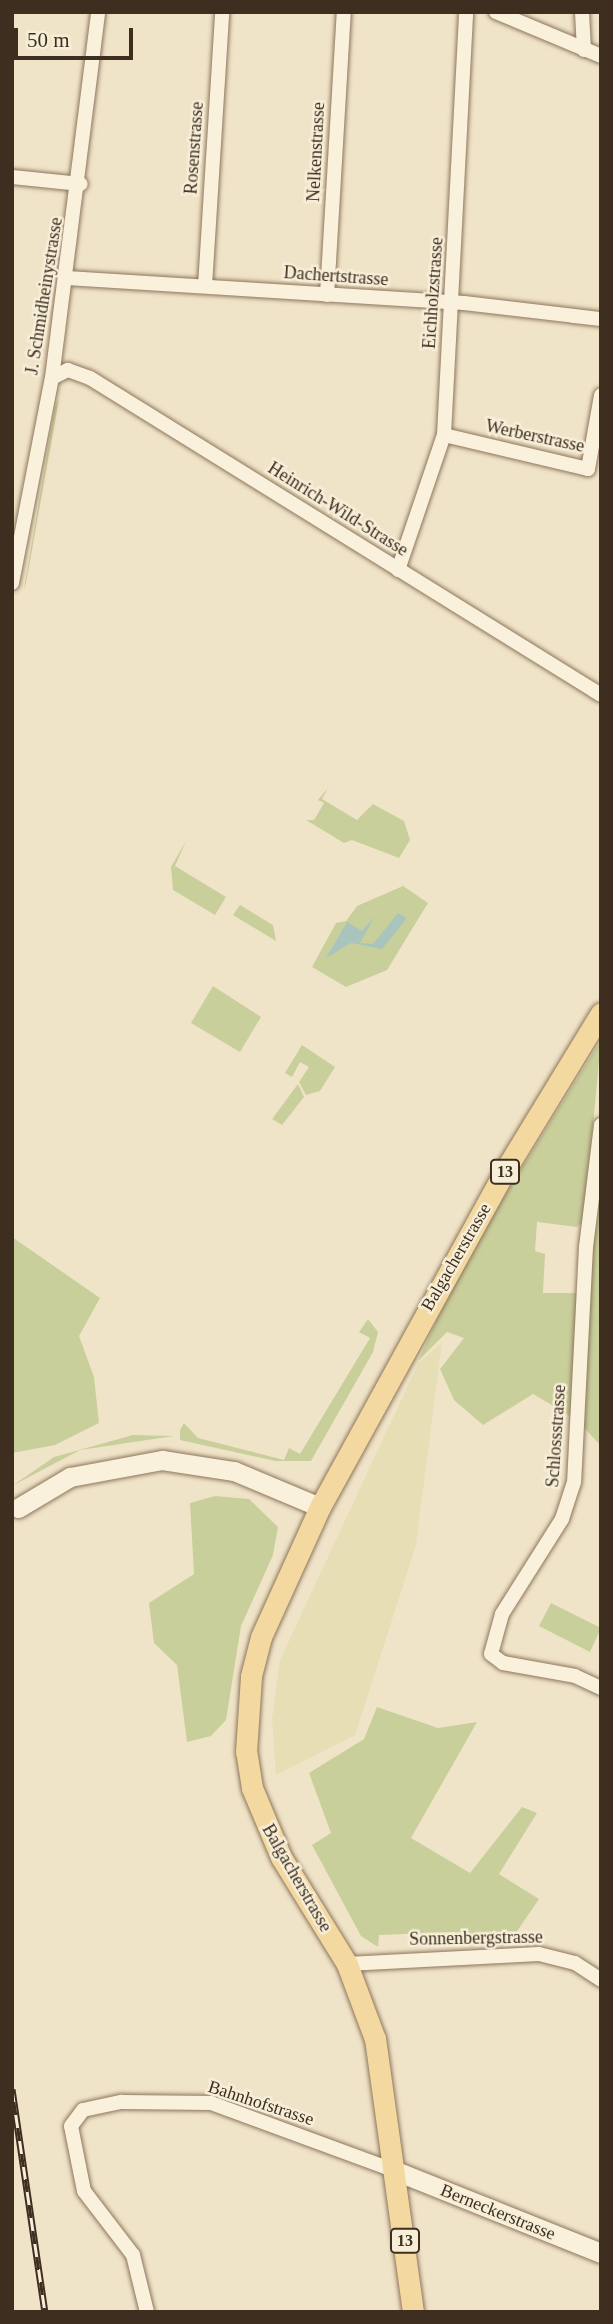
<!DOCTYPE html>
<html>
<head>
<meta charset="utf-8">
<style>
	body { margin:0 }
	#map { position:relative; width:613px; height:2324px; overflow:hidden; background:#f0e4c8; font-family:"Times New Roman",serif }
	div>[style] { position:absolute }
	.farmland>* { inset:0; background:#e6deb5 }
	.green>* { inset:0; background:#c9cf9b }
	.water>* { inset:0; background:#a9c4bc }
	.roads { filter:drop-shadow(0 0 2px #8d765c) drop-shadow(0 0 2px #8d765c) }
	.street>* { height:14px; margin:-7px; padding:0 7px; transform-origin:7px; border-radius:7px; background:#faf1dc }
	.secondary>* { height:19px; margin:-9.5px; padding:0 9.5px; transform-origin:9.5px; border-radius:9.5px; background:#faf1dc }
	.primary>* { height:21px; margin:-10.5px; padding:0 10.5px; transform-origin:10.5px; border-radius:10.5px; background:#f3d9a0 }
	.rail>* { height:7px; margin-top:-3.5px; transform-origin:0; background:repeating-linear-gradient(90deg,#f7eed8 0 13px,#3d2e20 0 26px); box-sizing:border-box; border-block:2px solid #3d2e20 }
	span { translate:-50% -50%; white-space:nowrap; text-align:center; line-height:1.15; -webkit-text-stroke:5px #f7eed8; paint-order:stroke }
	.shield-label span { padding:2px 5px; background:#f7eed8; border:2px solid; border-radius:5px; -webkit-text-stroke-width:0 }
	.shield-label { font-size:16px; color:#3d2e20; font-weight:700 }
	.street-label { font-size:18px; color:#3d2e20 }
	.frame { position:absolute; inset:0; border:14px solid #3d2e20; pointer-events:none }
	.scale { position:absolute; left:14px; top:28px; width:119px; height:32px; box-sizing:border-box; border:4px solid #3d2e20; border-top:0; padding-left:9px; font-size:21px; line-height:24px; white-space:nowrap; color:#3d2e20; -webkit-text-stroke:5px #f7eed8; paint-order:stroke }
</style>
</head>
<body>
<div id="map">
	<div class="farmland">
		<div style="clip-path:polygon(442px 1342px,416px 1545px,355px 1735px,276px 1775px,272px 1719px,280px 1660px,418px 1364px)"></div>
	</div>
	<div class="green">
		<div style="clip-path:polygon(59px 399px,26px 583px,24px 589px,55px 407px)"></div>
		<div style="clip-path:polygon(328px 788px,322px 799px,357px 820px,373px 804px,404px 821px,410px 840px,399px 858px,352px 840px,344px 843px,306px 820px,314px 820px,324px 803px,318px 800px)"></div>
		<div style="clip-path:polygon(186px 841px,175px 866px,226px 897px,215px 915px,173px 890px,171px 867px)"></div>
		<div style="clip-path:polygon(403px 886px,428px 903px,387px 970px,346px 987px,312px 967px,336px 923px,346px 921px,357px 906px)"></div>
		<div style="clip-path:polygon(240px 905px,273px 925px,276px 941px,233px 915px)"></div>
		<div style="clip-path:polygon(213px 986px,261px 1017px,240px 1052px,191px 1023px)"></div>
		<div style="clip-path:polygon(601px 1040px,584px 1221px,577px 1227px,537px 1222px,535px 1251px,545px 1254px,543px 1293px,583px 1293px,601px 1164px,601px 1446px,577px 1420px,533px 1394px,483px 1425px,454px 1400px,440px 1369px,464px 1338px,447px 1332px,418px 1361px,462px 1265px)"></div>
		<div style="clip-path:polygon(302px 1045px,335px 1067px,320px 1091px,306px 1095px,299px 1082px,309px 1067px,300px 1062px,292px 1077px,285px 1073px)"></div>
		<div style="clip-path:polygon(298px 1084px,304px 1097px,282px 1125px,272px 1119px)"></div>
		<div style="clip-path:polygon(12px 1237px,100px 1298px,79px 1336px,94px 1377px,99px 1423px,55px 1445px,12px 1453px)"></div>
		<div style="clip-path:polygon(368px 1319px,378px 1332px,373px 1352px,311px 1461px,275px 1461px,180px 1440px,180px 1430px,184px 1423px,198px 1438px,284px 1460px,289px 1448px,300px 1454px,370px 1338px,359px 1332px)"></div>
		<div style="clip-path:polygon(133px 1435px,174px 1436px,80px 1450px,12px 1486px,54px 1457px)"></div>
		<div style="clip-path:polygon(215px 1496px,249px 1499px,278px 1527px,273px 1555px,241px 1626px,226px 1720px,211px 1736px,187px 1742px,177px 1665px,154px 1643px,149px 1603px,194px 1574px,190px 1503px)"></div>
		<div style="clip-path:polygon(551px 1603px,601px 1628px,590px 1652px,539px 1626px)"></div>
		<div style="clip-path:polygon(377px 1707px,438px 1728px,477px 1722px,411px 1838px,470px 1873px,522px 1807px,537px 1813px,499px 1874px,539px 1899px,509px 1943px,454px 1944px,455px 1932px,379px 1935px,378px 1947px,361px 1936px,312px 1845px,331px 1833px,309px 1773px,364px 1739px)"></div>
	</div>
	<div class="water">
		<div style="clip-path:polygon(398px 913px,407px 918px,382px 949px,351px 943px,326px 958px,347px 922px,362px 931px,375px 916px,360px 943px,373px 944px)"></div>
	</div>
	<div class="roads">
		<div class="street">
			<div style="left:496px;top:12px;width:114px;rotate:22.7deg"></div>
			<div style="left:582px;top:12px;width:38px;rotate:87deg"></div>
			<div style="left:12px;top:177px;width:69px;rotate:5.8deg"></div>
			<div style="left:67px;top:278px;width:398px;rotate:3.6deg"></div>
			<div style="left:464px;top:303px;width:138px;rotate:6.7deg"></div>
			<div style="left:205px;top:286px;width:275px;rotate:-86.4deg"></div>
			<div style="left:327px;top:295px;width:284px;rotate:-86.6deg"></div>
			<div style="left:52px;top:378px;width:18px;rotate:-27deg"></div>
			<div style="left:68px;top:370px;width:23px;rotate:20deg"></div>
			<div style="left:90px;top:378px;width:601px;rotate:31.81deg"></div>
			<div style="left:444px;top:435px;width:148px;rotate:13.3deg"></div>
			<div style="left:588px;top:469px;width:75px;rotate:-80deg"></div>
			<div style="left:398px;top:570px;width:143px;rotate:-71.2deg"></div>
			<div style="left:444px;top:435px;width:424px;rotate:-87deg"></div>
			<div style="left:12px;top:583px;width:209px;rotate:-79deg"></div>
			<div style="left:52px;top:378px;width:369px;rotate:-82.8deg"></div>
			<div style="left:601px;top:1125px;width:123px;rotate:97deg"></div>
			<div style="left:586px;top:1247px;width:235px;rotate:92.9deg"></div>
			<div style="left:574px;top:1482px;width:39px;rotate:108deg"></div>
			<div style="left:562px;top:1519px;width:112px;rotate:122.3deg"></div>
			<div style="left:502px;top:1614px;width:41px;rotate:105.4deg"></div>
			<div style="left:491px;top:1654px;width:15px;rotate:37deg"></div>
			<div style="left:503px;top:1663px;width:73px;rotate:10.2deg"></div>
			<div style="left:575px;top:1676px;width:29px;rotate:25deg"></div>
			<div style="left:347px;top:1964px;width:192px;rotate:-3deg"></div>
			<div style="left:539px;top:1954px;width:37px;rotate:14deg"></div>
			<div style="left:575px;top:1963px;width:31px;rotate:33deg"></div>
			<div style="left:147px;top:2312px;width:59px;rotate:-103.8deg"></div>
			<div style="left:133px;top:2255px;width:81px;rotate:-127.4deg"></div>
			<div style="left:84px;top:2191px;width:66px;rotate:-101.3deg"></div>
			<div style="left:71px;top:2126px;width:20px;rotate:-53deg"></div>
			<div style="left:83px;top:2110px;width:40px;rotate:-12deg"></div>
			<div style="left:122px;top:2102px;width:89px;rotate:0.6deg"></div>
			<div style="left:211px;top:2103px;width:197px;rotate:20.2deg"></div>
		</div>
		<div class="secondary">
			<div style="left:18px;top:1508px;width:61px;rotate:-30.8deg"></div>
			<div style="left:70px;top:1477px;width:94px;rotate:-10.5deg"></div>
			<div style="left:162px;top:1460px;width:73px;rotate:8.7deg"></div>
			<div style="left:234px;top:1471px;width:93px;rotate:22.7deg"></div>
			<div style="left:396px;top:2171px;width:221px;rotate:21.8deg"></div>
		</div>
		<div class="primary">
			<div style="left:413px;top:2312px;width:276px;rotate:-97.9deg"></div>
			<div style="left:375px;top:2039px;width:80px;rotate:-110.5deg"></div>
			<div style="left:347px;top:1964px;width:126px;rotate:-121.7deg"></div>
			<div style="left:281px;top:1857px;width:75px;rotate:-112.8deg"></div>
			<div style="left:252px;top:1788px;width:36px;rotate:-99deg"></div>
			<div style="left:246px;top:1752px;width:76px;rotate:-86.2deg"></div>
			<div style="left:251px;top:1676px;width:40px;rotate:-75.6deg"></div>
			<div style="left:261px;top:1637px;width:143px;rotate:-65.6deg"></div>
			<div style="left:320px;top:1507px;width:388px;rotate:-61.2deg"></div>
			<div style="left:507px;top:1167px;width:180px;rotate:-58.6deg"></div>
		</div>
	</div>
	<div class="rail">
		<div style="left:12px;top:2089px;width:225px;rotate:81.6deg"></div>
	</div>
	<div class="shield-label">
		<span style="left:505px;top:1172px">13</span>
		<span style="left:405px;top:2241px">13</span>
	</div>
	<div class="street-label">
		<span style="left:194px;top:148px;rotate:-86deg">Rosenstrasse</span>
		<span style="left:316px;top:152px;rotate:-87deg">Nelkenstrasse</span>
		<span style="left:336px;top:276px;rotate:4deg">Dachertstrasse</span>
		<span style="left:433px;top:293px;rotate:-86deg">Eichholzstrasse</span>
		<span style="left:44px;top:296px;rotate:-81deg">J. Schmidheinystrasse</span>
		<span style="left:535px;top:436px;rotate:12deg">Werberstrasse</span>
		<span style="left:338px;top:509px;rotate:32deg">Heinrich-Wild-Strasse</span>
		<span style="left:456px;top:1257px;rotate:-60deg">Balgacherstrasse</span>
		<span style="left:556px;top:1436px;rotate:-86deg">Schlossstrasse</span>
		<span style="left:297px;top:1878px;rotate:60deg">Balgacherstrasse</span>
		<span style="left:476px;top:1938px;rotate:-1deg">Sonnenbergstrasse</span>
		<span style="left:261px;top:2103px;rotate:18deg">Bahnhofstrasse</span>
		<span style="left:498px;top:2212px;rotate:22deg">Berneckerstrasse</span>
	</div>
	<div class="frame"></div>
	<div class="scale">50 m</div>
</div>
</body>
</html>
